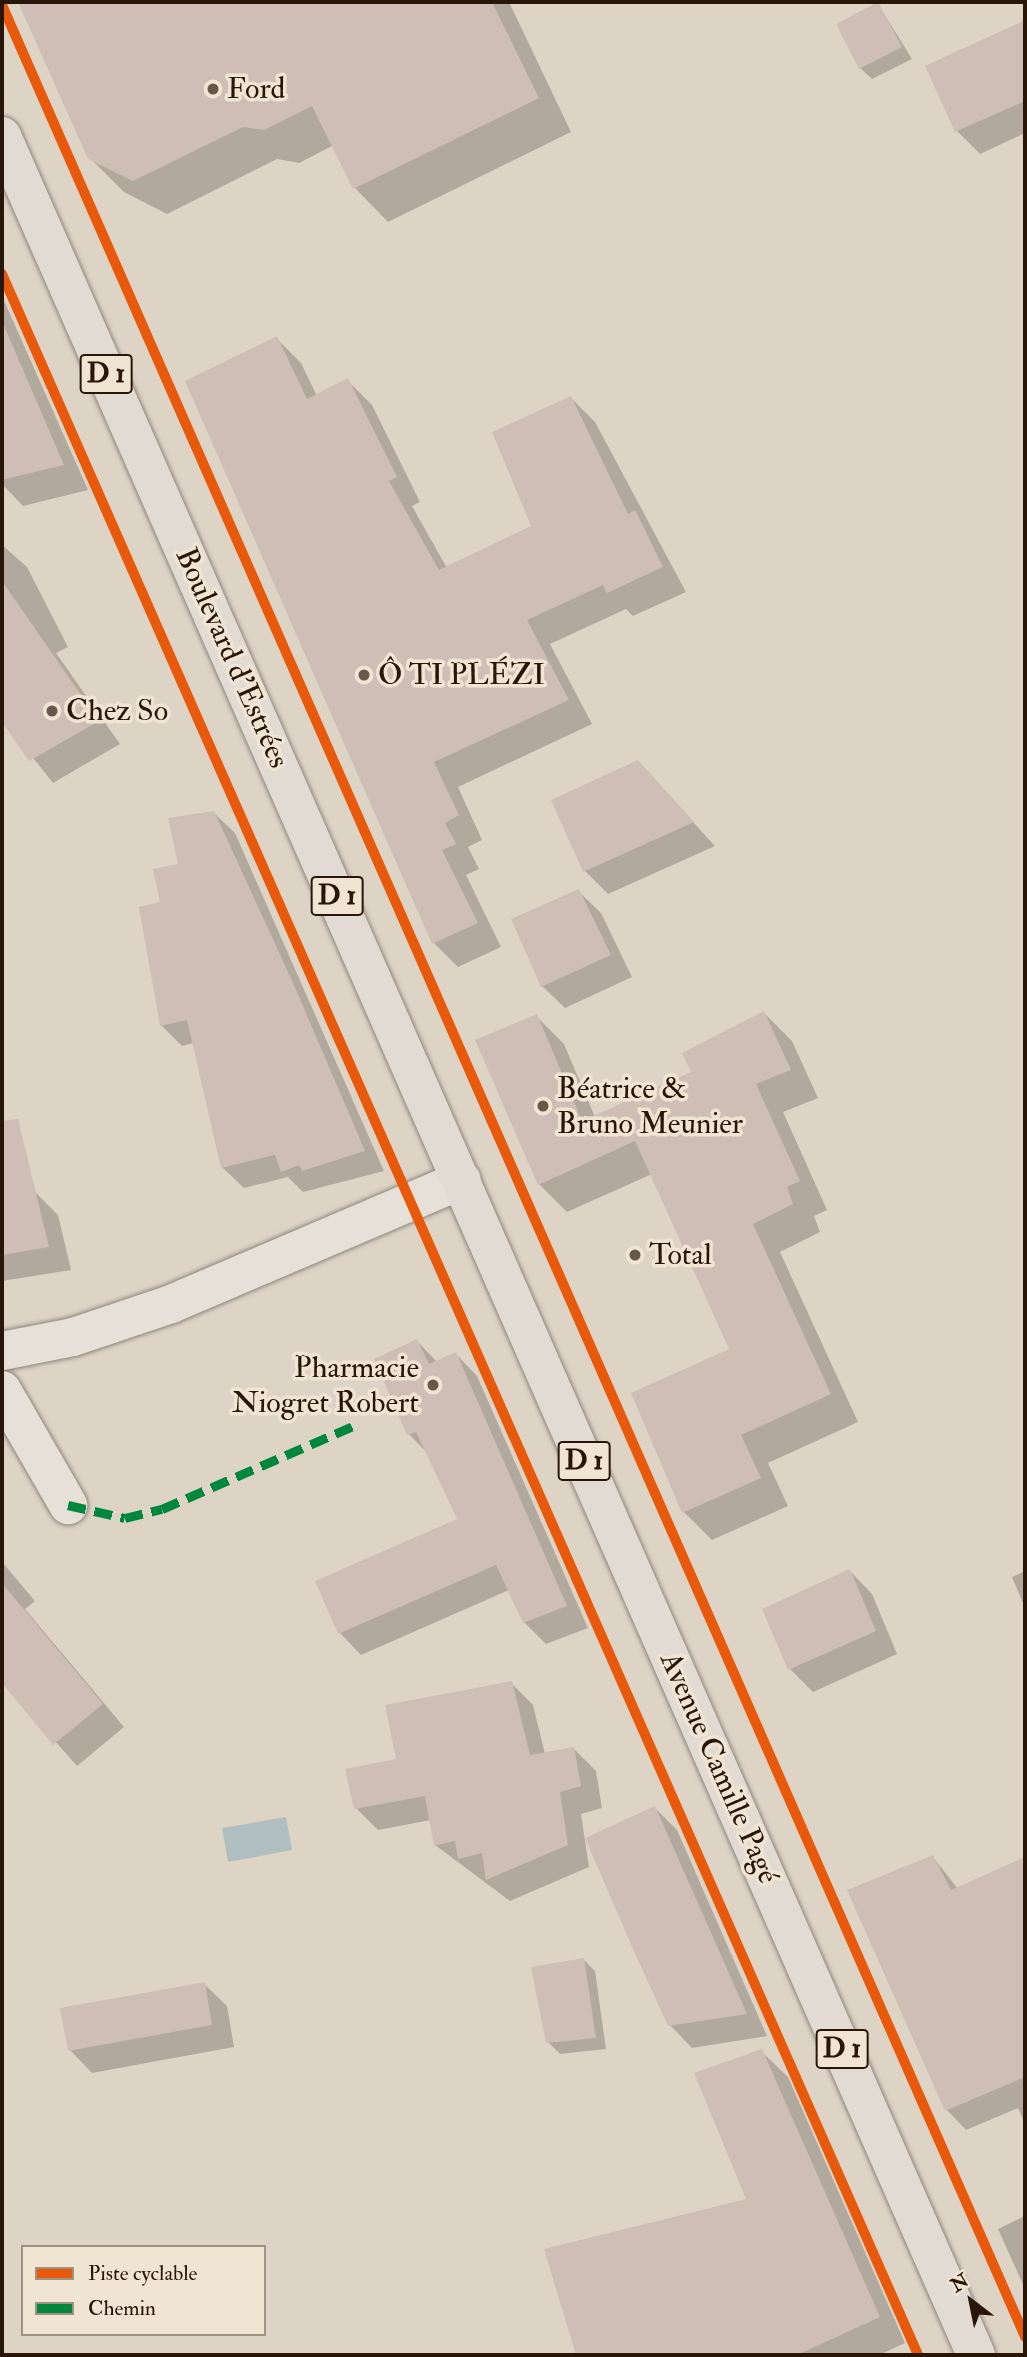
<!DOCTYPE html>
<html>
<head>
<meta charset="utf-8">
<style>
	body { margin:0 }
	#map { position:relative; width:1027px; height:2357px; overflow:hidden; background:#ded4c6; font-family:"IM FELL Double Pica",serif }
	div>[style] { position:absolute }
	.water>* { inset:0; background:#b0bebf }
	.shadow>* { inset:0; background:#0003 }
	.building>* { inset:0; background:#cebeb5 }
	.roads { filter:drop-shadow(0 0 2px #8e867d) drop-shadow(0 0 2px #8e867d) }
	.street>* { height:38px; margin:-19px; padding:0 19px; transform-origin:19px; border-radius:19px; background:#e6e0d9 }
	.primary>* { height:38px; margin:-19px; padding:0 19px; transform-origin:19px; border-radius:19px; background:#e1dbd3 }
	.quiet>* { height:9px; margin-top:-4.5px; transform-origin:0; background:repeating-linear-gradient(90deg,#00873e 0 18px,transparent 0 27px) }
	.cycleway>* { height:10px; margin:-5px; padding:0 5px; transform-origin:5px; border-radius:5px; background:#e8590c }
	.dots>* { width:19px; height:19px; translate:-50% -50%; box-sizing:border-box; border:4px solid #f0e4d3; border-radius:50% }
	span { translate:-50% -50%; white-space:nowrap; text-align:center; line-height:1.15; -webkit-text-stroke:7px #f0e4d3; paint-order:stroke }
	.shield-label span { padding:2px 5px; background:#f0e4d3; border:2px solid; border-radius:5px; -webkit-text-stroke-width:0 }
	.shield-label { font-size:28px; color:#281609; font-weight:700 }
	.poi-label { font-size:30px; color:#281609 }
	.left { translate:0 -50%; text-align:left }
	.right { translate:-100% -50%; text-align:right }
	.street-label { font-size:30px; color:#281609 }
	.frame { position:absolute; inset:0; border:4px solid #281609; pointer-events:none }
	.legend { position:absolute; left:21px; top:2245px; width:245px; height:91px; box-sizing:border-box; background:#f0e4d3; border:2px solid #a09282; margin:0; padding:9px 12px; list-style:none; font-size:21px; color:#281609 }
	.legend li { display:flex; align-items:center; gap:14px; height:35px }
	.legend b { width:35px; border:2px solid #a09282 }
	.north { position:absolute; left:936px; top:2266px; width:70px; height:70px; -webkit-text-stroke:5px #f0e4d3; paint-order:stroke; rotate:328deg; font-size:19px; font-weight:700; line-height:28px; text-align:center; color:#281609 }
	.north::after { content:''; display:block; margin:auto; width:24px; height:32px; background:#281609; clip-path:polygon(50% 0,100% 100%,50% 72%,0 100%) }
</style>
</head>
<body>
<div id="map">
	<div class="water">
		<div style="clip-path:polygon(286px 1817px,292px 1850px,228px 1862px,222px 1828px)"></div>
	</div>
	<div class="shadow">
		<div style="clip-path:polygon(21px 2px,509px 2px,571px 132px,388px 222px,355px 188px,334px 145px,299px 163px,277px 159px,167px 214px,124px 192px,90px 158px)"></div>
		<div style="clip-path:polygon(878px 4px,912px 59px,872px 79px,860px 68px)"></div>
		<div style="clip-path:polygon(1025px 22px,1025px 133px,980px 154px,957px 131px,928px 67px)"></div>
		<div style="clip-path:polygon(2px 296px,88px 490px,23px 506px,2px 484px)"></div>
		<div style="clip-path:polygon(276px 338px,301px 363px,317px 396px,348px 381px,372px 405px,420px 502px,412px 506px,447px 568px,533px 527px,571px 398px,595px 422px,686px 592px,633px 616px,626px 609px,550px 644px,592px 724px,458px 787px,482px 840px,468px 847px,479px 869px,466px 875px,501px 947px,458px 967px,434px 943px)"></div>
		<div style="clip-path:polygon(2px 545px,27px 567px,68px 647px,56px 653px,120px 744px,53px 783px,2px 719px)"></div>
		<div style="clip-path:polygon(638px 762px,715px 846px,608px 894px,585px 871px,554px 801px)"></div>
		<div style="clip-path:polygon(214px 813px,235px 833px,384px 1171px,303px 1192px,288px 1177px,244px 1188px,223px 1168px,194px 1043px,182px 1046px,161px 1025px,162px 904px)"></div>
		<div style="clip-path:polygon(578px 891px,601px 913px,632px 977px,565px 1008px,542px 986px)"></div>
		<div style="clip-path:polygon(764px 1013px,792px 1041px,818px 1098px,783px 1112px,827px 1210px,814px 1216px,820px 1232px,780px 1252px,858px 1422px,768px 1463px,788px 1506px,712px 1540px,684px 1512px,731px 1350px,652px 1174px,567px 1212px,539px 1184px,477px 1041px,536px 1016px,564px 1044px,595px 1117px,693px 1073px)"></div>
		<div style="clip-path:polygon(35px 1192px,58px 1215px,71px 1270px,2px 1281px,2px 1201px)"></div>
		<div style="clip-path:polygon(417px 1341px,437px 1362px,456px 1354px,477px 1376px,588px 1628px,546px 1644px,524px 1622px,509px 1590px,361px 1655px,340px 1633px,459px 1519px,428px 1454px,409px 1434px)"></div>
		<div style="clip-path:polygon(2px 1562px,35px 1601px,25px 1609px,124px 1727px,77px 1766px,2px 1681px,7px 1668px)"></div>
		<div style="clip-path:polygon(850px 1571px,872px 1594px,897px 1654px,813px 1692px,790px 1669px)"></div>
		<div style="clip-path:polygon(1025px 1571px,1025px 1608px,1012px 1577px)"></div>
		<div style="clip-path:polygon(511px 1683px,533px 1705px,545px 1754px,574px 1749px,596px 1771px,602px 1808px,581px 1814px,589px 1867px,510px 1901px,435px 1845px,431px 1820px,378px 1830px,356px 1808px,398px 1761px)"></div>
		<div style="clip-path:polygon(655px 1808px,677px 1830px,767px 2036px,692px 2048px,670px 2025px)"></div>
		<div style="clip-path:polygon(933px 1857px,958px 1889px,1025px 1859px,1025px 2124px,1018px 2108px,966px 2130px,947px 2110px,849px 1891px)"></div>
		<div style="clip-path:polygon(584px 1960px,595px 1971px,606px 2049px,560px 2054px,548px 2042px)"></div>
		<div style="clip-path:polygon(204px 1984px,227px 2006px,234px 2047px,92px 2073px,70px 2050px)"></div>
		<div style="clip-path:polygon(761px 2051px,788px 2077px,905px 2343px,879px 2355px,577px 2355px,546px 2250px,748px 2200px)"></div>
		<div style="clip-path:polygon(1025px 2216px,1025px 2289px,998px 2229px)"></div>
	</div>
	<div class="building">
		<div style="clip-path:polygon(18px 2px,492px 2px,539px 98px,353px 189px,312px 106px,264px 130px,243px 127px,133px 181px,88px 159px)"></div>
		<div style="clip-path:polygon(878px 2px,902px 47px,859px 69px,836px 24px)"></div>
		<div style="clip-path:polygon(1025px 20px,1025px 101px,955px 132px,925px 66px)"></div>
		<div style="clip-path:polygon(2px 321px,64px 465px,2px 480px)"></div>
		<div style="clip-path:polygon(277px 336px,307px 399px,348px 378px,397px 477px,389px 481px,439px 570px,531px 526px,492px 432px,571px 396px,628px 514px,635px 510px,663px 567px,607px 593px,603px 585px,527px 620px,569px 700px,434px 762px,459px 815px,445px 823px,456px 844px,442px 850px,478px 923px,432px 944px,185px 381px)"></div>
		<div style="clip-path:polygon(2px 581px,99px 721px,29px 761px,2px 722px)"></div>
		<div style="clip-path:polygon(638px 760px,694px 822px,583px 872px,551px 800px)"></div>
		<div style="clip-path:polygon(214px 811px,294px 985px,365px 1151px,302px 1171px,299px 1165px,281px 1172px,275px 1155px,221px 1168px,187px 1020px,160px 1026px,139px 907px,160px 902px,153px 869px,178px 864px,168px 818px)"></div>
		<div style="clip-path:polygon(579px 889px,611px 955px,541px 987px,511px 919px)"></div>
		<div style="clip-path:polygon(764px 1011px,791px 1070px,756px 1084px,800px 1181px,787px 1187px,793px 1204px,753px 1224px,831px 1394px,741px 1435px,761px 1478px,682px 1513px,631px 1393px,729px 1349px,635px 1141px,538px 1185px,475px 1040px,537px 1014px,582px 1121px,691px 1072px,682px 1053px)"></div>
		<div style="clip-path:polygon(18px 1119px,49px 1247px,2px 1255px,2px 1121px)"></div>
		<div style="clip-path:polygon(417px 1339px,429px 1364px,456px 1352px,567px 1606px,523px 1623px,496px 1565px,338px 1634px,315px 1581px,457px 1519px,416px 1432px,407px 1435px,374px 1359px)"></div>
		<div style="clip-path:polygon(850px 1569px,876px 1631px,788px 1670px,762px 1609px)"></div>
		<div style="clip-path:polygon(2px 1583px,103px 1704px,53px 1745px,2px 1683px)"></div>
		<div style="clip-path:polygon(512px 1681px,530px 1755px,574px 1747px,581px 1786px,560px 1792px,568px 1845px,486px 1880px,482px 1853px,458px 1859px,455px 1841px,434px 1846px,425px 1796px,354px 1809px,345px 1769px,396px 1759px,385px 1705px)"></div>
		<div style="clip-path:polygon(655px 1806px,674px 1849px,747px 2014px,668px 2026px,633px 1949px,585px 1838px)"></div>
		<div style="clip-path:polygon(933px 1855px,951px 1890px,1025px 1857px,1025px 2077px,945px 2111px,847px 1890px)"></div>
		<div style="clip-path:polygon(584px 1958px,596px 2038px,546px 2043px,531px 1967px)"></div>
		<div style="clip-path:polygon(205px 1982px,212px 2025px,68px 2051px,60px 2008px)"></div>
		<div style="clip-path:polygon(762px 2049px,880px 2317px,797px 2355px,576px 2355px,544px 2249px,746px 2199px,694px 2073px)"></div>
	</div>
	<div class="roads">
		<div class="street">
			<div style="left:2px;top:1351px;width:72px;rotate:-11.2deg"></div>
			<div style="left:73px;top:1337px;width:103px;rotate:-18.6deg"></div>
			<div style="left:171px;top:1304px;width:316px;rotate:-23.1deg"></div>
			<div style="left:2px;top:1390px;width:133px;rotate:60.1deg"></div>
		</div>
		<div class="primary">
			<div style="left:2px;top:136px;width:2423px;rotate:66.3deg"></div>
		</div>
	</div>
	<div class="quiet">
		<div style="left:68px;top:1505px;width:58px;rotate:12.8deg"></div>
		<div style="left:125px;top:1518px;width:38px;rotate:-14deg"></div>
		<div style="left:162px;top:1509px;width:210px;rotate:-23.5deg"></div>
	</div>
	<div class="cycleway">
		<div style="left:2px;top:5px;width:2547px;rotate:66.31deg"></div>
		<div style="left:2px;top:274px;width:2274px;rotate:66.24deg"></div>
	</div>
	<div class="dots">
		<div style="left:213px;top:89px;background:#68584b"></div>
		<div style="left:364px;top:675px;background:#68584b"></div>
		<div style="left:52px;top:711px;background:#68584b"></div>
		<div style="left:543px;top:1106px;background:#68584b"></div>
		<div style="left:635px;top:1255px;background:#68584b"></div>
		<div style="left:433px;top:1385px;background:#68584b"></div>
	</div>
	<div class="shield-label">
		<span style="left:106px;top:374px">D 1</span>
		<span style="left:337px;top:896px">D 1</span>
		<span style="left:584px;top:1461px">D 1</span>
		<span style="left:842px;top:2049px">D 1</span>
	</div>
	<div class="poi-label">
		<span class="left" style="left:227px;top:89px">Ford</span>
		<span class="left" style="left:378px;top:675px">Ô TI PLÉZI</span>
		<span class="left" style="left:66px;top:711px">Chez So</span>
		<span class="left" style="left:557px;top:1106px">Béatrice &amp;<br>Bruno Meunier</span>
		<span class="left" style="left:649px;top:1255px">Total</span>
		<span class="right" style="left:419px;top:1385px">Pharmacie<br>Niogret Robert</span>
	</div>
	<div class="street-label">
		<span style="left:232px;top:658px;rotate:66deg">Boulevard d'Estrées</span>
		<span style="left:719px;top:1768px;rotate:66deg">Avenue Camille Pagé</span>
	</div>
	<div class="frame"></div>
	<ul class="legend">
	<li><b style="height:9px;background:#e8590c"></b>Piste cyclable</li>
	<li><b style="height:9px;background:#00873e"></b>Chemin</li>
	</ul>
	<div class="north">N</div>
</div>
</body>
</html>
